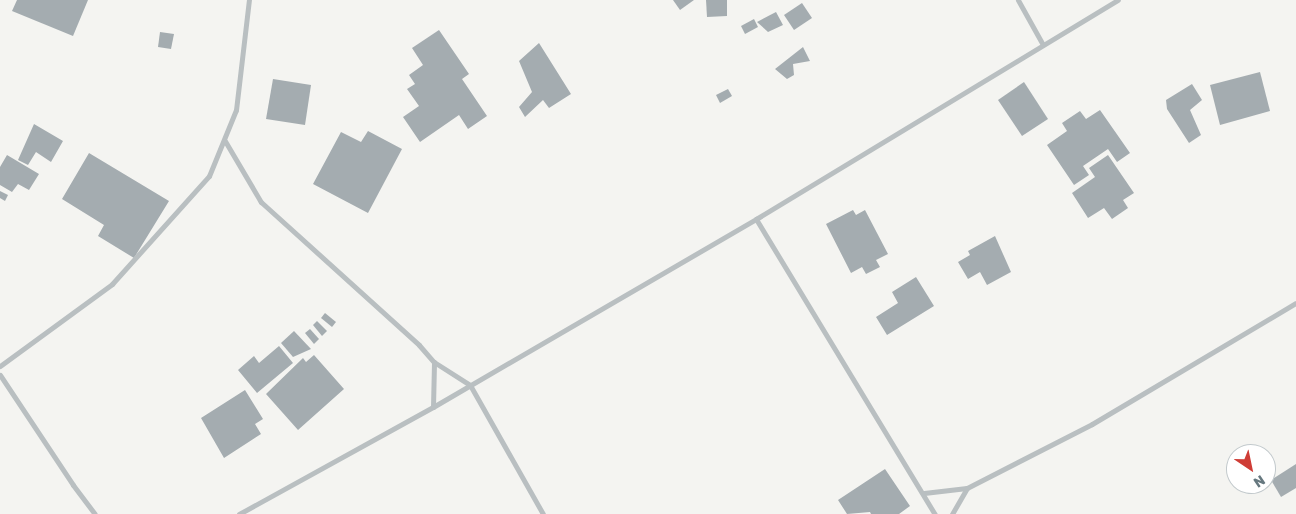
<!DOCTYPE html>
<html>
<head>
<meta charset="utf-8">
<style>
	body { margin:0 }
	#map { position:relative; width:1296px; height:514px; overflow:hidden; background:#f4f4f1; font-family:Rubik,sans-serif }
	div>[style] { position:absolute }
	.building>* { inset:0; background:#a4acb0 }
	.minor>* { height:5px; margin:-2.5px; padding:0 2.5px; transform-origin:2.5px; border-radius:2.5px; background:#b9bfc1 }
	span { translate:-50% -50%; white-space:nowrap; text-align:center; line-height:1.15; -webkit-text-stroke:5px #fff; paint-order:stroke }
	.north { position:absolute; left:1226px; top:444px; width:50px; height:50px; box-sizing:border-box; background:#fff; border:1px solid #c2c9cc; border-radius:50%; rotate:146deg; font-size:14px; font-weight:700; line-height:20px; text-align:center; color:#66787f }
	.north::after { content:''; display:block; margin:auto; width:18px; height:22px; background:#cf3d36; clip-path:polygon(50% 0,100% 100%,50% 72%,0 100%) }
</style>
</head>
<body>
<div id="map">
	<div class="building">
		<div style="clip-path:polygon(17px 0,88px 0,73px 36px,12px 11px)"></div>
		<div style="clip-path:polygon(673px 0,694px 0,680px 10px)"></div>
		<div style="clip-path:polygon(706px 0,727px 0,727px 16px,707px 17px)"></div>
		<div style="clip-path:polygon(802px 3px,812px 18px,794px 30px,784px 15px)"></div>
		<div style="clip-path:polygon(776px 12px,783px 25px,768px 32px,757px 22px)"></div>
		<div style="clip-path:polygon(754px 19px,758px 27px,745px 34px,741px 26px)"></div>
		<div style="clip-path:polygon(439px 30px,469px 74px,462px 79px,487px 116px,468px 129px,459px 115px,420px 142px,403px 117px,419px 106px,407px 89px,415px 84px,409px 75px,423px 65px,412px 48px)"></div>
		<div style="clip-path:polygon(160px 32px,174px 34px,171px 49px,158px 47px)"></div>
		<div style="clip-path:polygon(539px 43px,571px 94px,549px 108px,543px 100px,525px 117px,519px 107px,532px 92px,519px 61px)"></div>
		<div style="clip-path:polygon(803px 47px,810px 61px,793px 64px,794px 75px,787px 79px,775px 69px)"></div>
		<div style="clip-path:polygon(1260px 72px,1270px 111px,1220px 125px,1210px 85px)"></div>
		<div style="clip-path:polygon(273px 79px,311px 85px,305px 125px,266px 119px)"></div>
		<div style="clip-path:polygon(1024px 82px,1048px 119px,1022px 136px,998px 100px)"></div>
		<div style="clip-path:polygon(1192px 84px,1202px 100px,1190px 110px,1201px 135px,1189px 143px,1167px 109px,1166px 100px)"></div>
		<div style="clip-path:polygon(728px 89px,732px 96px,720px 103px,716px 95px)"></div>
		<div style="clip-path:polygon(1100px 110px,1130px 153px,1117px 162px,1108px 149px,1083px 166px,1089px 175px,1074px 185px,1047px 145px,1067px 131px,1062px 123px,1080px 111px,1086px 119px)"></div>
		<div style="clip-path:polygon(34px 124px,63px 141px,51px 162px,36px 152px,28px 165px,18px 160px)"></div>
		<div style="clip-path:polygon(368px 131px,402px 149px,368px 213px,313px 184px,341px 132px,361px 142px)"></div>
		<div style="clip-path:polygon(89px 153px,169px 201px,134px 258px,98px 236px,104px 225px,62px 199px)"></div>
		<div style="clip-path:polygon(7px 155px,39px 174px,29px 190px,18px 184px,12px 192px,0 185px,0 167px)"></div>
		<div style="clip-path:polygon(1108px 155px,1134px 193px,1123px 200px,1128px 208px,1112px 219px,1104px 208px,1088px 218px,1072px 193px,1095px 177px,1089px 168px)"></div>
		<div style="clip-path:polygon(0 191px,8px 195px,5px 201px,0 198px)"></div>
		<div style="clip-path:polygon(853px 210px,856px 215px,865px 210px,888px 254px,876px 260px,880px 267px,866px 274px,862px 267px,851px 273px,826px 224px)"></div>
		<div style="clip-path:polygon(995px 236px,1011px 272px,987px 285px,980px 272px,968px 279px,958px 262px,970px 255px,968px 251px)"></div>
		<div style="clip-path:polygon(916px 277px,934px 306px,887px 335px,876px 317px,898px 303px,892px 292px)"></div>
		<div style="clip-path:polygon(325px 313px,336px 322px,332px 327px,321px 318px)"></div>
		<div style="clip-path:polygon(317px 321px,327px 331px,322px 336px,313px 325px)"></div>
		<div style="clip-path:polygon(310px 329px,319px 339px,314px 344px,305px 333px)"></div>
		<div style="clip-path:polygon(294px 331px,311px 349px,293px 357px,281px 343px)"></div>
		<div style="clip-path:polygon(279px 346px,293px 363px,257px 393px,238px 370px,254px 356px,259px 363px)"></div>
		<div style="clip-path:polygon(314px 355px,344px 389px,298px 430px,266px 394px,303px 358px,306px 362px)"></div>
		<div style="clip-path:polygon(245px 390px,263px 419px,255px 424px,261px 434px,224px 458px,201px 418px)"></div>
		<div style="clip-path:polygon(1296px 464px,1296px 488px,1281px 497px,1271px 480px)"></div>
		<div style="clip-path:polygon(885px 469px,910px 506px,899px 514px,871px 514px,870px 512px,847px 514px,838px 500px)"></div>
	</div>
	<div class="minor">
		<div style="left:1018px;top:0;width:51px;rotate:60.9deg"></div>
		<div style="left:225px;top:141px;width:71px;rotate:59.5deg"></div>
		<div style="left:261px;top:202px;width:213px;rotate:42.1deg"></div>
		<div style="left:419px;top:345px;width:23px;rotate:49deg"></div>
		<div style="left:434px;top:362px;width:43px;rotate:32.6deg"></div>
		<div style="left:470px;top:385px;width:148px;rotate:60.5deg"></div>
		<div style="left:756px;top:219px;width:345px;rotate:58.8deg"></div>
		<div style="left:0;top:366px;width:139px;rotate:-36.2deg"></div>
		<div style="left:112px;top:284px;width:145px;rotate:-48.1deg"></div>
		<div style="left:209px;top:176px;width:71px;rotate:-67.8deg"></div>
		<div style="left:236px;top:110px;width:111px;rotate:-83.3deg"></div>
		<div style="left:0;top:375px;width:132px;rotate:56.4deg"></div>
		<div style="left:73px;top:485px;width:36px;rotate:53deg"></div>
		<div style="left:433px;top:407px;width:45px;rotate:-88.7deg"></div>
		<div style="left:924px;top:493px;width:43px;rotate:-6.6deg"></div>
		<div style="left:967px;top:488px;width:140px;rotate:-27.1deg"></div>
		<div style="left:1092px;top:424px;width:237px;rotate:-30.7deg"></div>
		<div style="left:239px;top:514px;width:222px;rotate:-28.9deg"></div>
		<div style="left:433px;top:407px;width:374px;rotate:-30.2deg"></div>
		<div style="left:756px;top:219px;width:423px;rotate:-31.2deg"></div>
		<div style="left:952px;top:514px;width:30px;rotate:-60deg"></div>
	</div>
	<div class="north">N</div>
</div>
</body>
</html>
